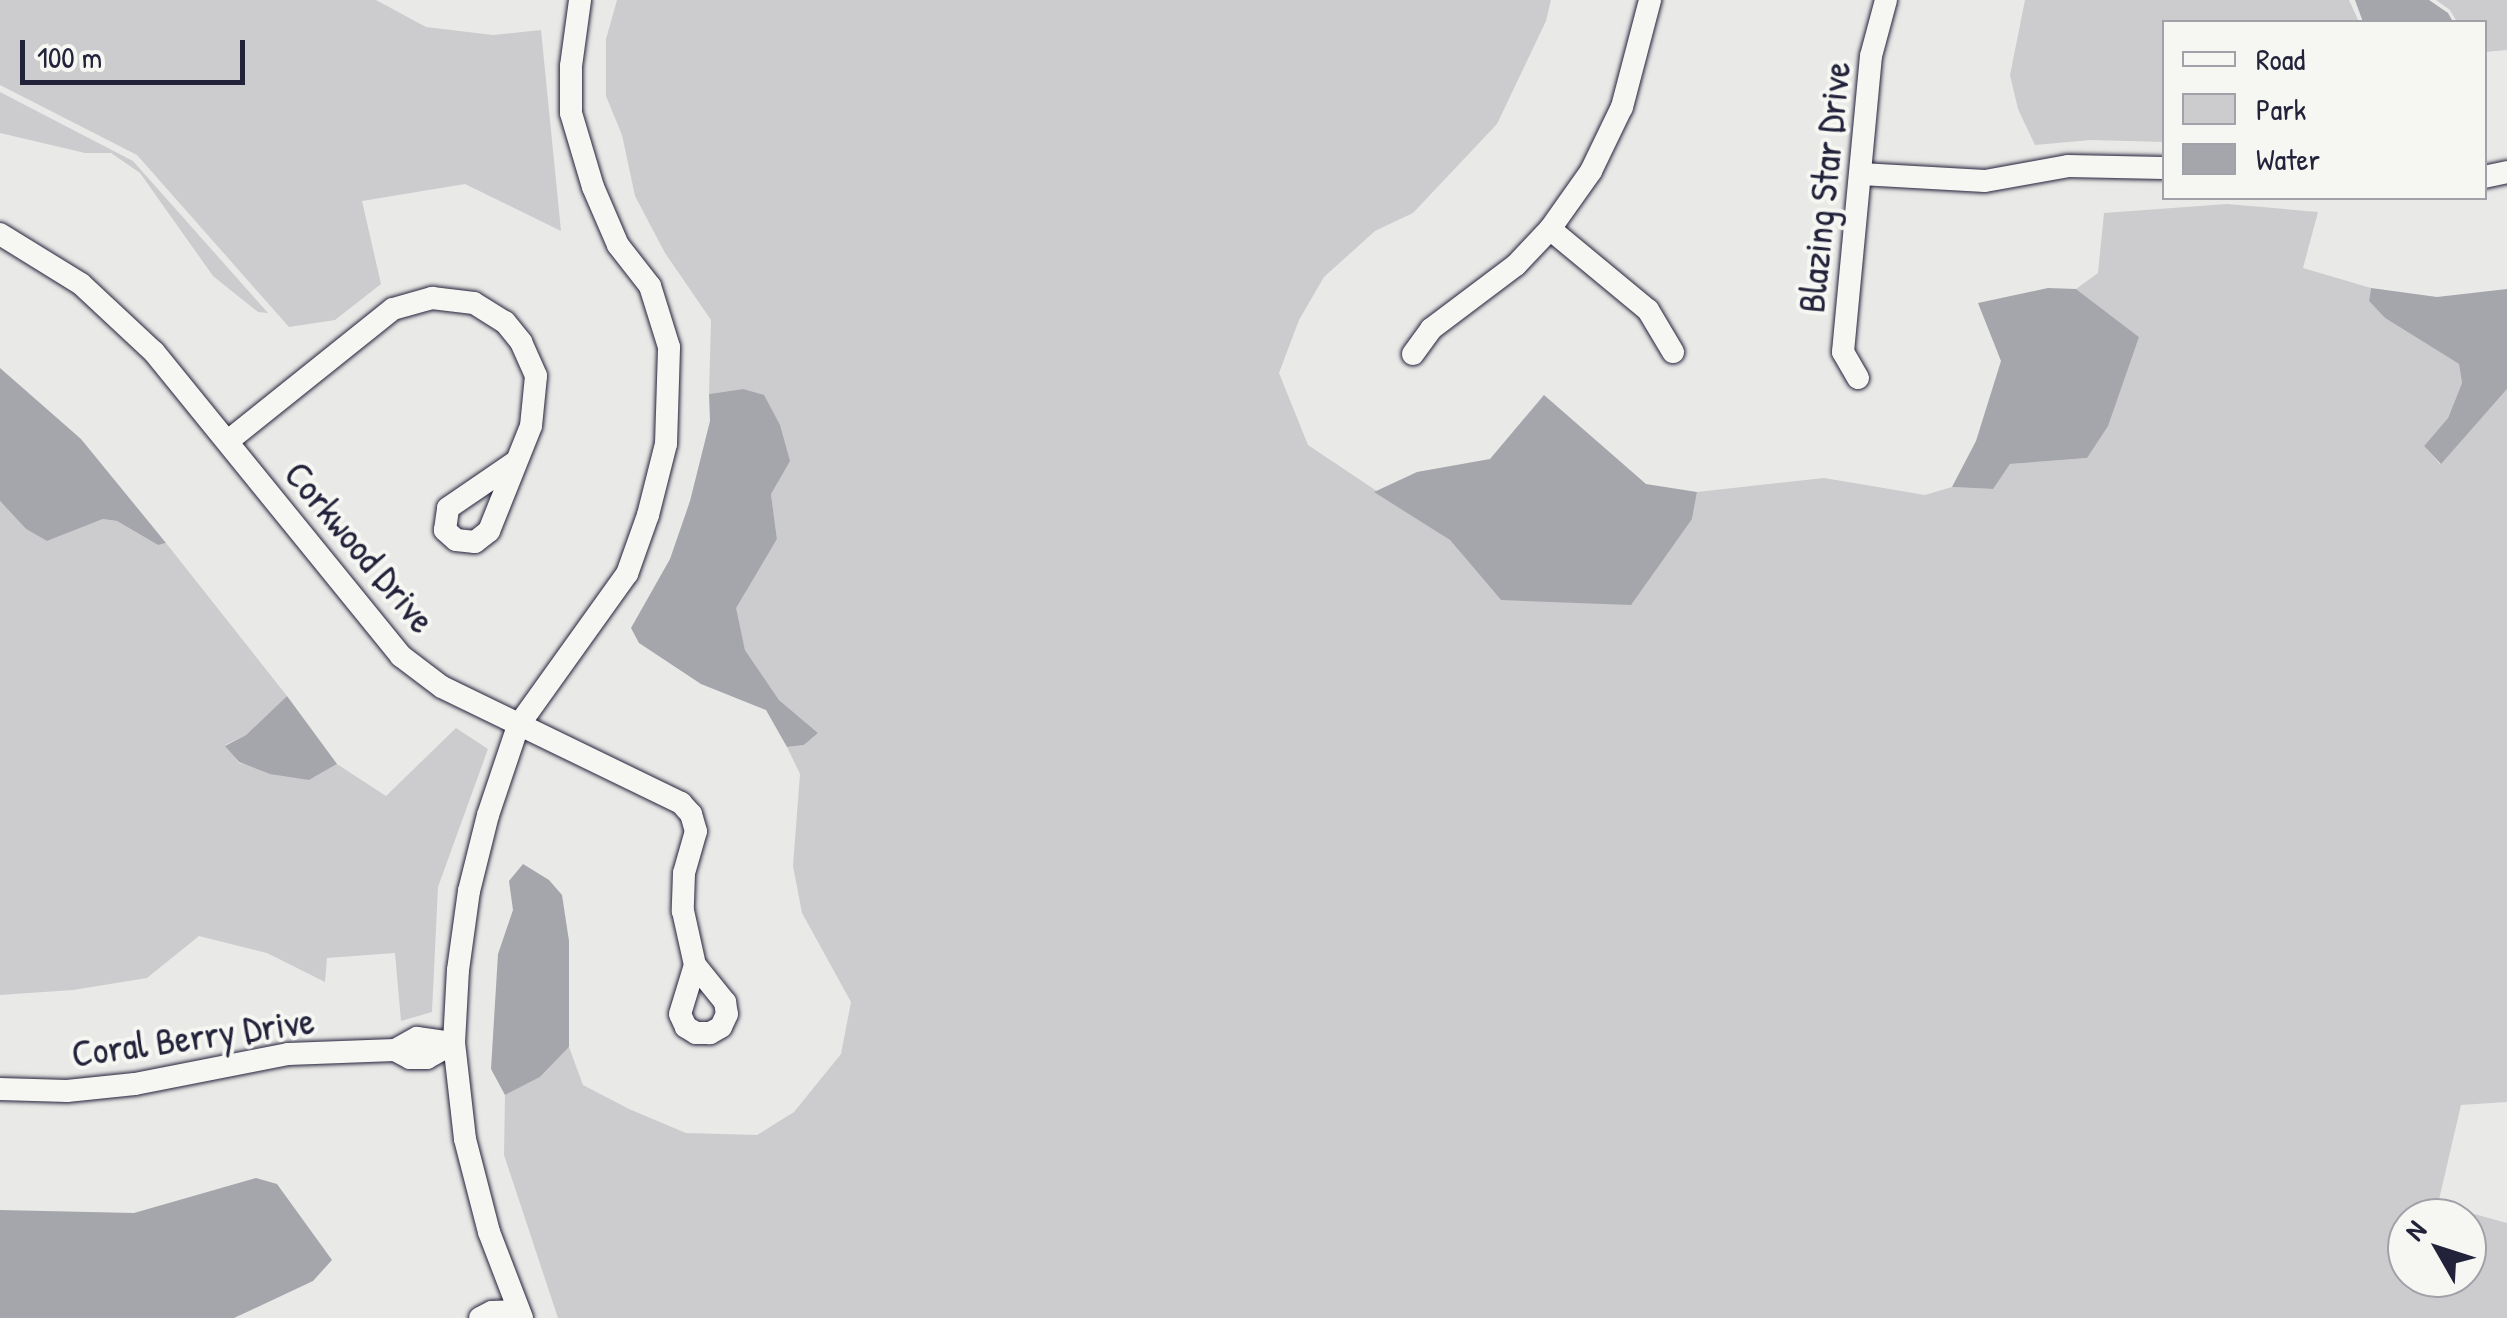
<!DOCTYPE html>
<html>
<head>
<meta charset="utf-8">
<style>
	body { margin:0 }
	#map { position:relative; width:2507px; height:1318px; overflow:hidden; background:#e9e9e7; font-family:"Patrick Hand",sans-serif }
	div>[style] { position:absolute }
	.green>* { inset:0; background:#ccccce }
	.water>* { inset:0; background:#a5a5ac }
	.roads { filter:drop-shadow(0 0 2px #22223b) drop-shadow(0 0 2px #22223b) }
	.minor>* { height:22px; margin:-11px; padding:0 11px; transform-origin:11px; border-radius:11px; background:#f6f6f2 }
	span { translate:-50% -50%; white-space:nowrap; text-align:center; line-height:1.15; -webkit-text-stroke:8px #f6f6f2; paint-order:stroke }
	.street-label { font-size:38px; color:#22223b }
	.legend { position:absolute; left:2162px; top:20px; width:325px; height:180px; box-sizing:border-box; background:#f6f6f2; border:2px solid #a1a1a9; margin:0; padding:12px 18px; list-style:none; font-size:30px; color:#22223b }
	.legend li { display:flex; align-items:center; gap:20px; height:50px }
	.legend b { width:50px; border:2px solid #a1a1a9 }
	.north { position:absolute; left:2387px; top:1198px; width:100px; height:100px; box-sizing:border-box; background:#f6f6f2; border:2px solid #a1a1a9; border-radius:50%; rotate:309deg; font-size:28px; font-weight:700; line-height:40px; text-align:center; color:#22223b }
	.north::after { content:''; display:block; margin:auto; width:35px; height:45px; background:#22223b; clip-path:polygon(50% 0,100% 100%,50% 72%,0 100%) }
	.scale { position:absolute; left:20px; top:40px; width:225px; height:45px; box-sizing:border-box; border:5px solid #22223b; border-top:0; padding-left:12px; font-size:30px; line-height:35px; white-space:nowrap; color:#22223b; -webkit-text-stroke:8px #f6f6f2; paint-order:stroke }
</style>
</head>
<body>
<div id="map">
	<div class="green">
		<div style="clip-path:polygon(0 0,376px 0,426px 27px,493px 35px,541px 30px,561px 231px,465px 184px,362px 201px,381px 284px,335px 320px,289px 327px,137px 155px,0 85px)"></div>
		<div style="clip-path:polygon(evenodd,617px 0,1551px 0,1546px 21px,1497px 124px,1413px 213px,1375px 231px,1324px 277px,1299px 320px,1279px 373px,1308px 445px,1450px 540px,1501px 600px,1692px 519px,1697px 492px,1824px 478px,1925px 495px,1952px 487px,1992px 489px,2010px 464px,2087px 458px,2139px 337px,2076px 289px,2098px 273px,2104px 213px,2227px 204px,2318px 212px,2303px 268px,2371px 288px,2369px 301px,2385px 318px,2459px 364px,2462px 383px,2448px 418px,2424px 446px,2440px 464px,2507px 389px,2507px 1102px,2461px 1105px,2438px 1204px,2507px 1223px,2507px 1318px,558px 1318px,504px 1155px,505px 1095px,540px 1077px,569px 1047px,583px 1085px,629px 1109px,686px 1133px,757px 1135px,794px 1112px,841px 1054px,851px 1002px,802px 913px,793px 866px,800px 774px,787px 747px,804px 745px,818px 733px,779px 700px,745px 650px,735px 607px,777px 539px,771px 494px,743px 389px,709px 394px,711px 320px,665px 253px,635px 196px,622px 135px,606px 96px,606px 39px,617px 0,2407px 1218px,2467px 1218px,2467px 1278px,2407px 1278px,2407px 1218px)"></div>
		<div style="clip-path:polygon(2025px 0,2349px 0,2359px 22px,2164px 22px,2164px 142px,2091px 140px,2035px 145px,2018px 109px,2010px 75px)"></div>
		<div style="clip-path:polygon(2436px 0,2507px 0,2507px 50px,2485px 52px,2484px 22px,2457px 22px,2450px 10px)"></div>
		<div style="clip-path:polygon(0 92px,133px 161px,268px 313px,258px 312px,213px 276px,140px 173px,111px 153px,85px 153px,0 133px)"></div>
		<div style="clip-path:polygon(0 501px,26px 529px,47px 541px,103px 519px,117px 521px,158px 545px,166px 543px,287px 696px,246px 735px,225px 745px,239px 763px,309px 780px,337px 764px,386px 796px,456px 728px,488px 749px,438px 887px,432px 1012px,401px 1021px,395px 953px,327px 958px,325px 982px,267px 953px,199px 936px,147px 978px,73px 990px,0 995px)"></div>
	</div>
	<div class="water">
		<div style="clip-path:polygon(2355px 0,2429px 0,2448px 13px,2453px 22px,2363px 22px)"></div>
		<div style="clip-path:polygon(2048px 288px,2076px 289px,2139px 337px,2108px 426px,2087px 458px,2010px 464px,1993px 489px,1952px 487px,1976px 441px,2001px 361px,1978px 303px)"></div>
		<div style="clip-path:polygon(2371px 288px,2437px 297px,2507px 289px,2507px 389px,2441px 464px,2424px 446px,2448px 418px,2462px 383px,2459px 364px,2385px 318px,2369px 301px)"></div>
		<div style="clip-path:polygon(0 368px,81px 439px,166px 543px,158px 545px,117px 521px,103px 519px,47px 541px,26px 529px,0 501px)"></div>
		<div style="clip-path:polygon(743px 389px,764px 395px,780px 425px,790px 461px,771px 494px,777px 539px,736px 608px,745px 650px,779px 700px,818px 733px,804px 745px,787px 747px,766px 710px,701px 684px,639px 643px,631px 628px,670px 559px,690px 501px,710px 421px,709px 394px)"></div>
		<div style="clip-path:polygon(1544px 395px,1646px 484px,1697px 492px,1692px 519px,1631px 605px,1501px 600px,1450px 540px,1374px 492px,1417px 472px,1490px 459px)"></div>
		<div style="clip-path:polygon(287px 696px,337px 764px,309px 780px,270px 774px,239px 762px,225px 746px,246px 735px)"></div>
		<div style="clip-path:polygon(523px 864px,549px 880px,562px 895px,569px 941px,569px 1047px,540px 1077px,505px 1095px,491px 1069px,498px 954px,513px 910px,509px 881px)"></div>
		<div style="clip-path:polygon(256px 1178px,277px 1184px,332px 1260px,313px 1281px,234px 1318px,0 1318px,0 1210px,134px 1213px)"></div>
	</div>
	<div class="roads">
		<div class="minor">
			<div style="left:1861px;top:174px;width:124px;rotate:3.2deg"></div>
			<div style="left:1985px;top:181px;width:84px;rotate:-10.2deg"></div>
			<div style="left:2068px;top:166px;width:96px;rotate:1.2deg"></div>
			<div style="left:2484px;top:177px;width:24px;rotate:-12deg"></div>
			<div style="left:1550px;top:229px;width:127px;rotate:39.6deg"></div>
			<div style="left:1648px;top:310px;width:49px;rotate:59.2deg"></div>
			<div style="left:0;top:234px;width:95px;rotate:31.7deg"></div>
			<div style="left:81px;top:284px;width:100px;rotate:43deg"></div>
			<div style="left:154px;top:352px;width:392px;rotate:50.9deg"></div>
			<div style="left:401px;top:656px;width:51px;rotate:37.1deg"></div>
			<div style="left:442px;top:687px;width:266px;rotate:25.9deg"></div>
			<div style="left:681px;top:803px;width:15px;rotate:48deg"></div>
			<div style="left:691px;top:814px;width:18px;rotate:74deg"></div>
			<div style="left:696px;top:831px;width:44px;rotate:105.9deg"></div>
			<div style="left:684px;top:873px;width:38px;rotate:92deg"></div>
			<div style="left:683px;top:911px;width:55px;rotate:77.5deg"></div>
			<div style="left:695px;top:965px;width:48px;rotate:51deg"></div>
			<div style="left:725px;top:1002px;width:12px;rotate:81deg"></div>
			<div style="left:727px;top:1014px;width:14px;rotate:115deg"></div>
			<div style="left:721px;top:1027px;width:13px;rotate:151deg"></div>
			<div style="left:710px;top:1033px;width:14px;rotate:180deg"></div>
			<div style="left:696px;top:1033px;width:12px;rotate:-149deg"></div>
			<div style="left:686px;top:1027px;width:14px;rotate:-115deg"></div>
			<div style="left:680px;top:1014px;width:51px;rotate:-73deg"></div>
			<div style="left:1413px;top:354px;width:31px;rotate:-54deg"></div>
			<div style="left:1431px;top:329px;width:106px;rotate:-37deg"></div>
			<div style="left:1516px;top:265px;width:50px;rotate:-46.6deg"></div>
			<div style="left:1550px;top:229px;width:71px;rotate:-54.7deg"></div>
			<div style="left:1591px;top:171px;width:71px;rotate:-64.2deg"></div>
			<div style="left:1622px;top:107px;width:111px;rotate:-75.3deg"></div>
			<div style="left:1858px;top:378px;width:30px;rotate:-120deg"></div>
			<div style="left:1843px;top:352px;width:297px;rotate:-84.6deg"></div>
			<div style="left:1871px;top:56px;width:58px;rotate:-75deg"></div>
			<div style="left:228px;top:441px;width:211px;rotate:-38.7deg"></div>
			<div style="left:393px;top:309px;width:41px;rotate:-15.8deg"></div>
			<div style="left:432px;top:298px;width:42px;rotate:6.8deg"></div>
			<div style="left:474px;top:303px;width:36px;rotate:32deg"></div>
			<div style="left:505px;top:322px;width:26px;rotate:51deg"></div>
			<div style="left:521px;top:342px;width:37px;rotate:66deg"></div>
			<div style="left:536px;top:376px;width:50px;rotate:95.7deg"></div>
			<div style="left:531px;top:426px;width:113px;rotate:111.8deg"></div>
			<div style="left:489px;top:531px;width:18px;rotate:142deg"></div>
			<div style="left:475px;top:542px;width:19px;rotate:-174deg"></div>
			<div style="left:456px;top:540px;width:15px;rotate:-138deg"></div>
			<div style="left:445px;top:530px;width:22px;rotate:-82deg"></div>
			<div style="left:448px;top:508px;width:80px;rotate:-34.3deg"></div>
			<div style="left:395px;top:1050px;width:25px;rotate:-29deg"></div>
			<div style="left:417px;top:1038px;width:37px;rotate:8deg"></div>
			<div style="left:0;top:1089px;width:67px;rotate:1.7deg"></div>
			<div style="left:67px;top:1091px;width:68px;rotate:-5.9deg"></div>
			<div style="left:135px;top:1084px;width:156px;rotate:-11.1deg"></div>
			<div style="left:288px;top:1054px;width:107px;rotate:-2.1deg"></div>
			<div style="left:395px;top:1050px;width:17px;rotate:28deg"></div>
			<div style="left:410px;top:1058px;width:17px"></div>
			<div style="left:427px;top:1058px;width:31px;rotate:-29deg"></div>
			<div style="left:480px;top:1318px;width:13px;rotate:-27deg"></div>
			<div style="left:492px;top:1312px;width:26px;rotate:-2deg"></div>
			<div style="left:522px;top:1318px;width:92px;rotate:-111deg"></div>
			<div style="left:489px;top:1232px;width:96px;rotate:-104.5deg"></div>
			<div style="left:465px;top:1139px;width:97px;rotate:-96.5deg"></div>
			<div style="left:454px;top:1043px;width:73px;rotate:-86.9deg"></div>
			<div style="left:458px;top:970px;width:80px;rotate:-82.1deg"></div>
			<div style="left:469px;top:891px;width:78px;rotate:-76deg"></div>
			<div style="left:488px;top:815px;width:94px;rotate:-71.4deg"></div>
			<div style="left:518px;top:726px;width:187px;rotate:-54.4deg"></div>
			<div style="left:627px;top:574px;width:63px;rotate:-70.4deg"></div>
			<div style="left:648px;top:515px;width:73px;rotate:-75.8deg"></div>
			<div style="left:666px;top:444px;width:97px;rotate:-88.2deg"></div>
			<div style="left:669px;top:347px;width:64px;rotate:-107.3deg"></div>
			<div style="left:650px;top:286px;width:52px;rotate:-128deg"></div>
			<div style="left:618px;top:245px;width:63px;rotate:-113.3deg"></div>
			<div style="left:593px;top:187px;width:77px;rotate:-106.6deg"></div>
			<div style="left:571px;top:113px;width:47px;rotate:-90deg"></div>
			<div style="left:571px;top:66px;width:67px;rotate:-82.2deg"></div>
		</div>
	</div>
	<div class="street-label">
		<span style="left:1824px;top:187px;rotate:-84deg">Blazing Star Drive</span>
		<span style="left:360px;top:547px;rotate:50deg">Corkwood Drive</span>
		<span style="left:193px;top:1037px;rotate:-8deg">Coral Berry Drive</span>
	</div>
	<ul class="legend">
	<li><b style="height:12px;background:#f6f6f2"></b>Road</li>
	<li><b style="height:28px;background:#ccccce"></b>Park</li>
	<li><b style="height:28px;background:#a5a5ac"></b>Water</li>
	</ul>
	<div class="north">N</div>
	<div class="scale">100 m</div>
</div>
</body>
</html>
